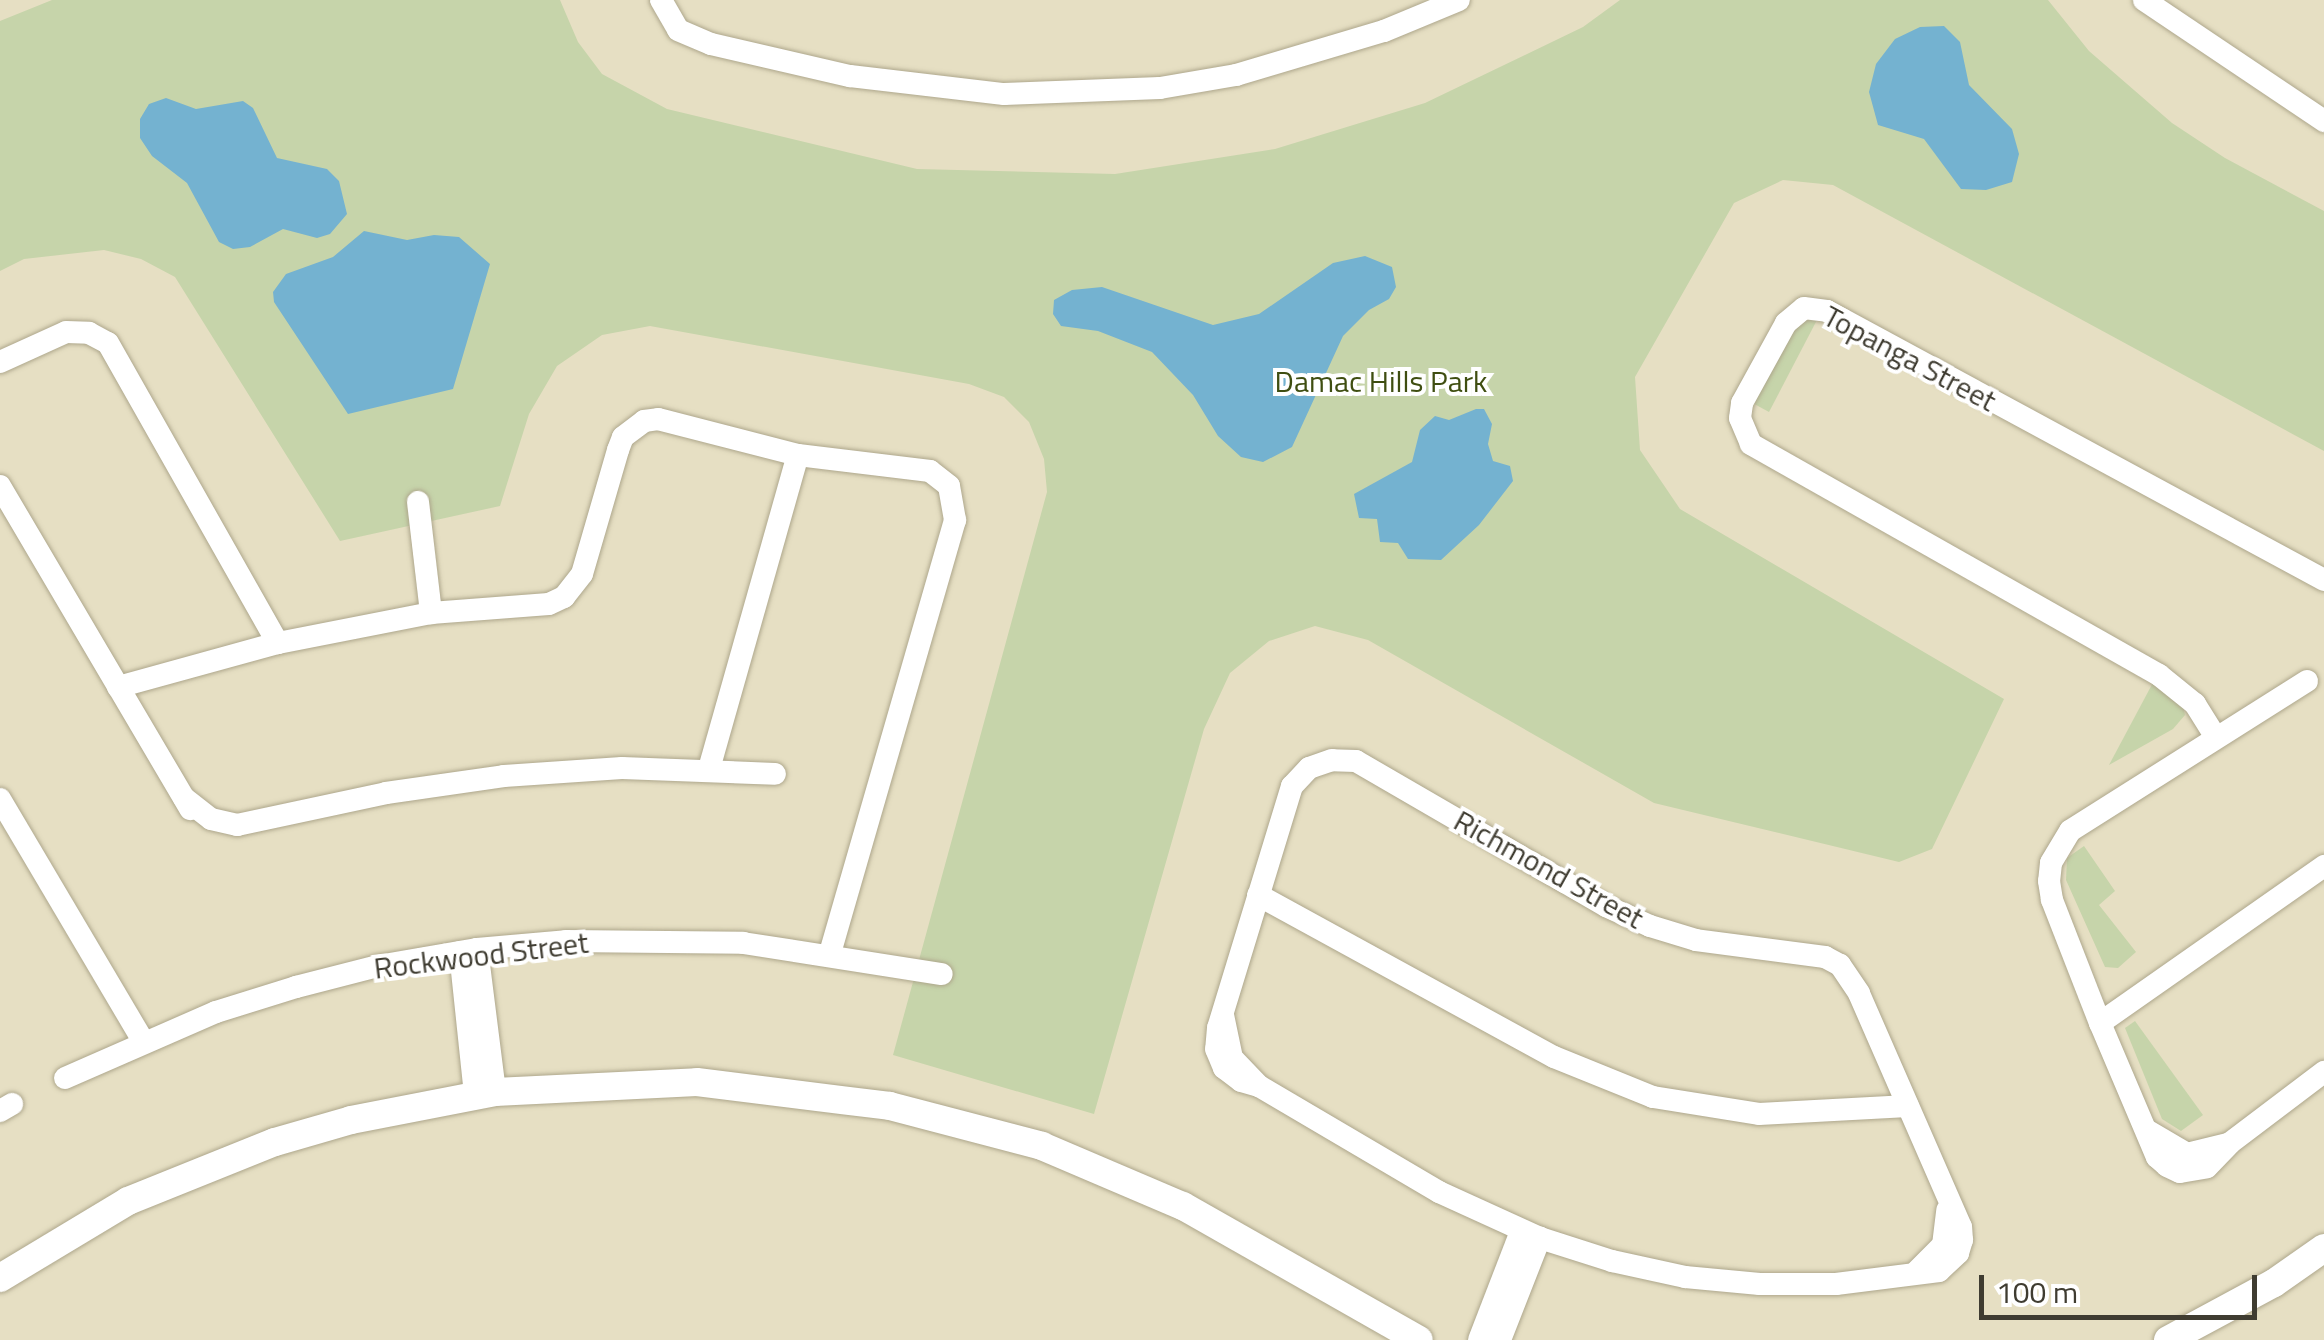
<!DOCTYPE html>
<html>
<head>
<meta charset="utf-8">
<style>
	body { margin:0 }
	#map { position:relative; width:2324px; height:1340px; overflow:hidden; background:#e6dfc3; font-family:"Titillium Web",sans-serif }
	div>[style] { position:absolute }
	.green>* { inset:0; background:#c6d4aa }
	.water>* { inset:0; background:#74b2d0 }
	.roads { filter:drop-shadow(0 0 2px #aea78c) drop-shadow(0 0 2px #aea78c) }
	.minor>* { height:22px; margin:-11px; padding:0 11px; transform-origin:11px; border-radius:11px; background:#fff }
	.tertiary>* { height:28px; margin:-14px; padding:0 14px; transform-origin:14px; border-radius:14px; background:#fff }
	span { translate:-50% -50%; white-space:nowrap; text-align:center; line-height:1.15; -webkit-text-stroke:8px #fff; paint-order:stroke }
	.street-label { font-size:30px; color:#3f3c31 }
	.park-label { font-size:30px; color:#3f4e11 }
	.scale { position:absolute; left:1979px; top:1275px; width:278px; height:45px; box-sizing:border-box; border:5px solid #3f3c31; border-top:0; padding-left:12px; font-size:30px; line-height:35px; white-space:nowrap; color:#3f3c31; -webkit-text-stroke:8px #fff; paint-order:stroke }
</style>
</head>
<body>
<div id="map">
	<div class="green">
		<div style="clip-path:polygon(52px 0,560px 0,578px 42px,602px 74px,667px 109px,917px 169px,1115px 174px,1275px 149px,1425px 103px,1583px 27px,1620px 0,2048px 0,2089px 51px,2172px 123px,2225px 158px,2324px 211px,2324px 451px,1833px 185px,1783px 180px,1734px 203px,1635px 377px,1640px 450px,1680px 509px,2004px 699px,1932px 849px,1899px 862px,1654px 803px,1368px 640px,1315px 626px,1269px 641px,1230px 673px,1204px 729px,1094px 1114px,893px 1055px,1047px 492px,1044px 459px,1029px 422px,1004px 397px,969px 384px,650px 326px,602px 335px,557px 366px,529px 414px,500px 506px,340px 541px,175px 277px,141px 259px,104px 250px,24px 259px,0 271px,0 21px)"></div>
		<div style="clip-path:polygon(1797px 307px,1818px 318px,1769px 412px,1747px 400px)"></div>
		<div style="clip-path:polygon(2156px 677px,2180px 694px,2185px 715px,2173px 729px,2109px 765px)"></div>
		<div style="clip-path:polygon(2084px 846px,2115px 891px,2099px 905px,2136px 952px,2118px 968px,2105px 967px,2066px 880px,2067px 858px)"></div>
		<div style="clip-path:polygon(2135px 1021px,2203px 1115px,2181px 1131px,2162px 1119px,2125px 1028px)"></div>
	</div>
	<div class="water">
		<div style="clip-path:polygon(1944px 26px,1960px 42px,1969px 85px,2012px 129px,2019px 154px,2012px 182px,1986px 190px,1961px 189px,1924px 139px,1878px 125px,1869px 92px,1876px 64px,1895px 39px,1920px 27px)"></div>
		<div style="clip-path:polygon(166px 98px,196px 109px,243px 101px,253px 108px,277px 158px,327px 169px,339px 181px,347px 214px,330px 234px,317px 238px,283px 229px,250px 247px,233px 249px,219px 242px,187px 183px,152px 156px,140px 138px,140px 119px,149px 104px)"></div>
		<div style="clip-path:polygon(364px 231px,407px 240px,434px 235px,459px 237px,490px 264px,453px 389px,348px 414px,274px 302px,273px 292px,286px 274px,333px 257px)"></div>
		<div style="clip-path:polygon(1365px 256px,1392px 267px,1396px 287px,1389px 299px,1369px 310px,1343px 336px,1292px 447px,1263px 462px,1241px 457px,1218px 436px,1193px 395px,1152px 352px,1098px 331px,1061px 326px,1053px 314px,1054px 300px,1072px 290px,1102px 287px,1213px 325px,1259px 314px,1333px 263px)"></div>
		<div style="clip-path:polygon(1476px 409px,1484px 409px,1492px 424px,1488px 444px,1493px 461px,1510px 466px,1513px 481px,1479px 525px,1441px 560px,1408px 559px,1398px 543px,1380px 542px,1377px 519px,1359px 518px,1354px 494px,1412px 462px,1420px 430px,1435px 416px,1449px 420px)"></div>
	</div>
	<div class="roads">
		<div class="minor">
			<div style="left:661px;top:0;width:34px;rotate:60deg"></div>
			<div style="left:678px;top:30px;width:36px;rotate:23deg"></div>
			<div style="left:711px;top:44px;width:143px;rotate:13deg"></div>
			<div style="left:850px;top:76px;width:155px;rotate:6.7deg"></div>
			<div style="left:1004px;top:94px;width:156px;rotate:-2.2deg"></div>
			<div style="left:1160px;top:88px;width:77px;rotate:-9.7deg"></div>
			<div style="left:1236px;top:75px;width:154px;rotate:-16.6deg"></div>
			<div style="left:1384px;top:31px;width:81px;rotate:-22.5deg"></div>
			<div style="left:2144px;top:0;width:217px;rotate:33.9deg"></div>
			<div style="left:0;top:362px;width:72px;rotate:-24.4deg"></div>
			<div style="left:66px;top:332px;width:23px;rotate:2deg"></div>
			<div style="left:89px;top:333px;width:21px;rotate:28deg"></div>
			<div style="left:108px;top:343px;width:345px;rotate:60.5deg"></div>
			<div style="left:0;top:486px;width:375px;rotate:59.5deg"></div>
			<div style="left:418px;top:502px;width:112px;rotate:83.3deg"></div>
			<div style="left:2307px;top:681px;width:280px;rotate:147.7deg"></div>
			<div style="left:2070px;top:831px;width:37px;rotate:121deg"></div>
			<div style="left:2051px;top:863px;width:18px;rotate:96deg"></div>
			<div style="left:2049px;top:881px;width:19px;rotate:81deg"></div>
			<div style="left:2052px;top:900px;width:132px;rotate:68.7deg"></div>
			<div style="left:2100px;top:1023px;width:146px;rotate:67deg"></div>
			<div style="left:2157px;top:1157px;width:13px;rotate:42deg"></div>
			<div style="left:2167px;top:1166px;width:14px;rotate:25deg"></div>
			<div style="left:2180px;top:1172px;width:27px;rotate:-10deg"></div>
			<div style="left:2207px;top:1167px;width:33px;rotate:-46deg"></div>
			<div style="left:2230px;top:1143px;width:118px;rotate:-37.1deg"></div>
			<div style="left:118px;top:687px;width:166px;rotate:-15.4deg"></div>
			<div style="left:278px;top:643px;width:156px;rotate:-11.1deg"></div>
			<div style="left:431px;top:613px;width:118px;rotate:-4.4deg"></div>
			<div style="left:549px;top:604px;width:17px;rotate:-25deg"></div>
			<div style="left:564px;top:597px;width:29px;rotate:-52deg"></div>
			<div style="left:582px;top:574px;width:129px;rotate:-73.8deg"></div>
			<div style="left:618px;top:450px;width:14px;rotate:-69deg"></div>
			<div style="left:623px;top:437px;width:26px;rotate:-37deg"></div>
			<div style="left:644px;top:421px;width:14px;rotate:-8deg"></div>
			<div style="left:658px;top:419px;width:145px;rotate:14.4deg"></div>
			<div style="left:798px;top:455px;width:133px;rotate:6.9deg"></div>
			<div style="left:930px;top:471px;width:24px;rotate:38deg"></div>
			<div style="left:949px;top:486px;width:35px;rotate:80deg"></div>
			<div style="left:955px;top:520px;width:452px;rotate:106.1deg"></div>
			<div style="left:2215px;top:736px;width:38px;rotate:-122deg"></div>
			<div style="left:2195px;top:704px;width:46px;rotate:-141.1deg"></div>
			<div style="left:2159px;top:675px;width:469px;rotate:-150.5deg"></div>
			<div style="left:1751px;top:444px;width:28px;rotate:-113deg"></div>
			<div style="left:1740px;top:418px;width:15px;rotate:-82deg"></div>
			<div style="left:1742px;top:403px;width:91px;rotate:-61.2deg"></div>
			<div style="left:1786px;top:323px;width:23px;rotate:-40deg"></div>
			<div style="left:1804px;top:308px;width:23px;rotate:7deg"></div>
			<div style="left:1827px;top:311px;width:565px;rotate:28.42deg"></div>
			<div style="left:709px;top:769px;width:326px;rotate:-74.2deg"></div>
			<div style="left:184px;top:798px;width:34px;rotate:38deg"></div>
			<div style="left:211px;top:819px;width:27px;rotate:13deg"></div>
			<div style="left:237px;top:825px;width:152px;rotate:-12.1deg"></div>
			<div style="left:386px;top:793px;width:119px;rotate:-8.2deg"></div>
			<div style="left:504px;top:776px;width:118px;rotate:-3.9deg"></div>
			<div style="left:622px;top:768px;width:153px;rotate:2.2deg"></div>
			<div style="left:0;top:799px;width:281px;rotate:59.4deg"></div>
			<div style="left:1258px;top:895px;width:337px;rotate:28.7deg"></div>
			<div style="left:1554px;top:1057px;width:107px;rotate:22deg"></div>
			<div style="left:1653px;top:1097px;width:107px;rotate:9.1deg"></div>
			<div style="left:1759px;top:1114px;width:149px;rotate:-3.1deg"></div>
			<div style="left:477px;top:949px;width:144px;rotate:82.8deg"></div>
			<div style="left:460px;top:952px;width:144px;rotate:84deg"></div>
			<div style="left:1223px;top:1015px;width:44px;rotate:78.2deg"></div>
			<div style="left:1232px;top:1058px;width:39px;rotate:46deg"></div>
			<div style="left:1259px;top:1086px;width:209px;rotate:30.5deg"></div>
			<div style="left:1439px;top:1192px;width:111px;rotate:24.5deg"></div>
			<div style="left:1540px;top:1238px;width:76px;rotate:17.7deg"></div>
			<div style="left:1612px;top:1261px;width:75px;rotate:12.4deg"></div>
			<div style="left:1685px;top:1277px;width:75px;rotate:5.3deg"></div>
			<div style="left:1760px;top:1284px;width:76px"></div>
			<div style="left:1836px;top:1284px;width:104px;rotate:-7.2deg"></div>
			<div style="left:1939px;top:1271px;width:26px;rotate:-43deg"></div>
			<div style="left:1958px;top:1253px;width:14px;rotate:-73deg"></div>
			<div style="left:1962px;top:1240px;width:13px;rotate:-94deg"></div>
			<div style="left:1961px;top:1227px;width:255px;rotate:-113.6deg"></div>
			<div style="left:1859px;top:993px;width:34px;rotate:-124deg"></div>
			<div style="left:1840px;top:965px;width:17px;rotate:-152deg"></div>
			<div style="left:1825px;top:957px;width:130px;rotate:-172.5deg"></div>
			<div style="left:1696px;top:940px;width:48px;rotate:-163.1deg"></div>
			<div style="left:1650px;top:926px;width:48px;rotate:-155.6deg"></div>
			<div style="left:1606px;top:906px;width:289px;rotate:-149.9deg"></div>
			<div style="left:1356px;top:761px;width:24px;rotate:-178deg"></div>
			<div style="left:1332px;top:760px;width:24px;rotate:161deg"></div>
			<div style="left:1309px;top:768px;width:25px;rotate:133deg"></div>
			<div style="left:1292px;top:786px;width:253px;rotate:107deg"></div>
			<div style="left:1218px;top:1028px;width:21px;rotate:95deg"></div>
			<div style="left:1216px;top:1049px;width:21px;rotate:67deg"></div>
			<div style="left:1224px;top:1068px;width:21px;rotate:37deg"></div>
			<div style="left:1241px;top:1081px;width:19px;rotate:16deg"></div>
			<div style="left:2100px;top:1023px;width:274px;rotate:-35deg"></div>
			<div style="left:65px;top:1078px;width:165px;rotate:-23.6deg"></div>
			<div style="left:216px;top:1012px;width:84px;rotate:-17.4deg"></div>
			<div style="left:296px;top:987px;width:85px;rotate:-14.4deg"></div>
			<div style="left:378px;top:966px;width:100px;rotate:-9.7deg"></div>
			<div style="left:477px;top:949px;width:89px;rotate:-5.1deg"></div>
			<div style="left:566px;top:941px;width:177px;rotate:0.6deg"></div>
			<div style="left:743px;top:943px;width:201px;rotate:8.9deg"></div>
			<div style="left:0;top:1111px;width:14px;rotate:-30deg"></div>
			<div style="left:2148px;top:1131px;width:45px;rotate:30.5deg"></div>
			<div style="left:2187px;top:1154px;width:41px;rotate:-14deg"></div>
			<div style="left:1917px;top:1271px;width:37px;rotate:-45deg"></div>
			<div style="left:1943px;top:1245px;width:35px;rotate:-83deg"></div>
			<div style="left:1479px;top:1340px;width:117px;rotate:-68.9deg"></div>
			<div style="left:1500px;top:1340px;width:110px;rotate:-68.6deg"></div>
		</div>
		<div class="tertiary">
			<div style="left:0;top:1278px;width:149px;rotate:-31deg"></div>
			<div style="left:128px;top:1201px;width:158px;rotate:-21.9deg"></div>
			<div style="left:275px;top:1142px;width:79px;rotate:-16.1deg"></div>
			<div style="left:351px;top:1120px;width:147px;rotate:-11deg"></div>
			<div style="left:495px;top:1092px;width:202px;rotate:-2.8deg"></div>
			<div style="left:697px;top:1082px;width:194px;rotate:7.1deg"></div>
			<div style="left:890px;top:1106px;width:157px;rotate:14.7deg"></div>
			<div style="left:1042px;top:1146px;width:153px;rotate:23.1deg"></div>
			<div style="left:1183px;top:1206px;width:271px;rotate:29.6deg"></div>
			<div style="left:2168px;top:1340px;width:120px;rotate:-28.3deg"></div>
			<div style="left:2274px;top:1283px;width:61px;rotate:-35deg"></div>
		</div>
	</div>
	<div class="street-label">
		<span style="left:1910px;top:358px;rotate:28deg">Topanga Street</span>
		<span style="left:1549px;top:869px;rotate:29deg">Richmond Street</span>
		<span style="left:481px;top:955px;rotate:-7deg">Rockwood Street</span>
	</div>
	<div class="park-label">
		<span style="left:1381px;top:381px">Damac Hills Park</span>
	</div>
	<div class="scale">100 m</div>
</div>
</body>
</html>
